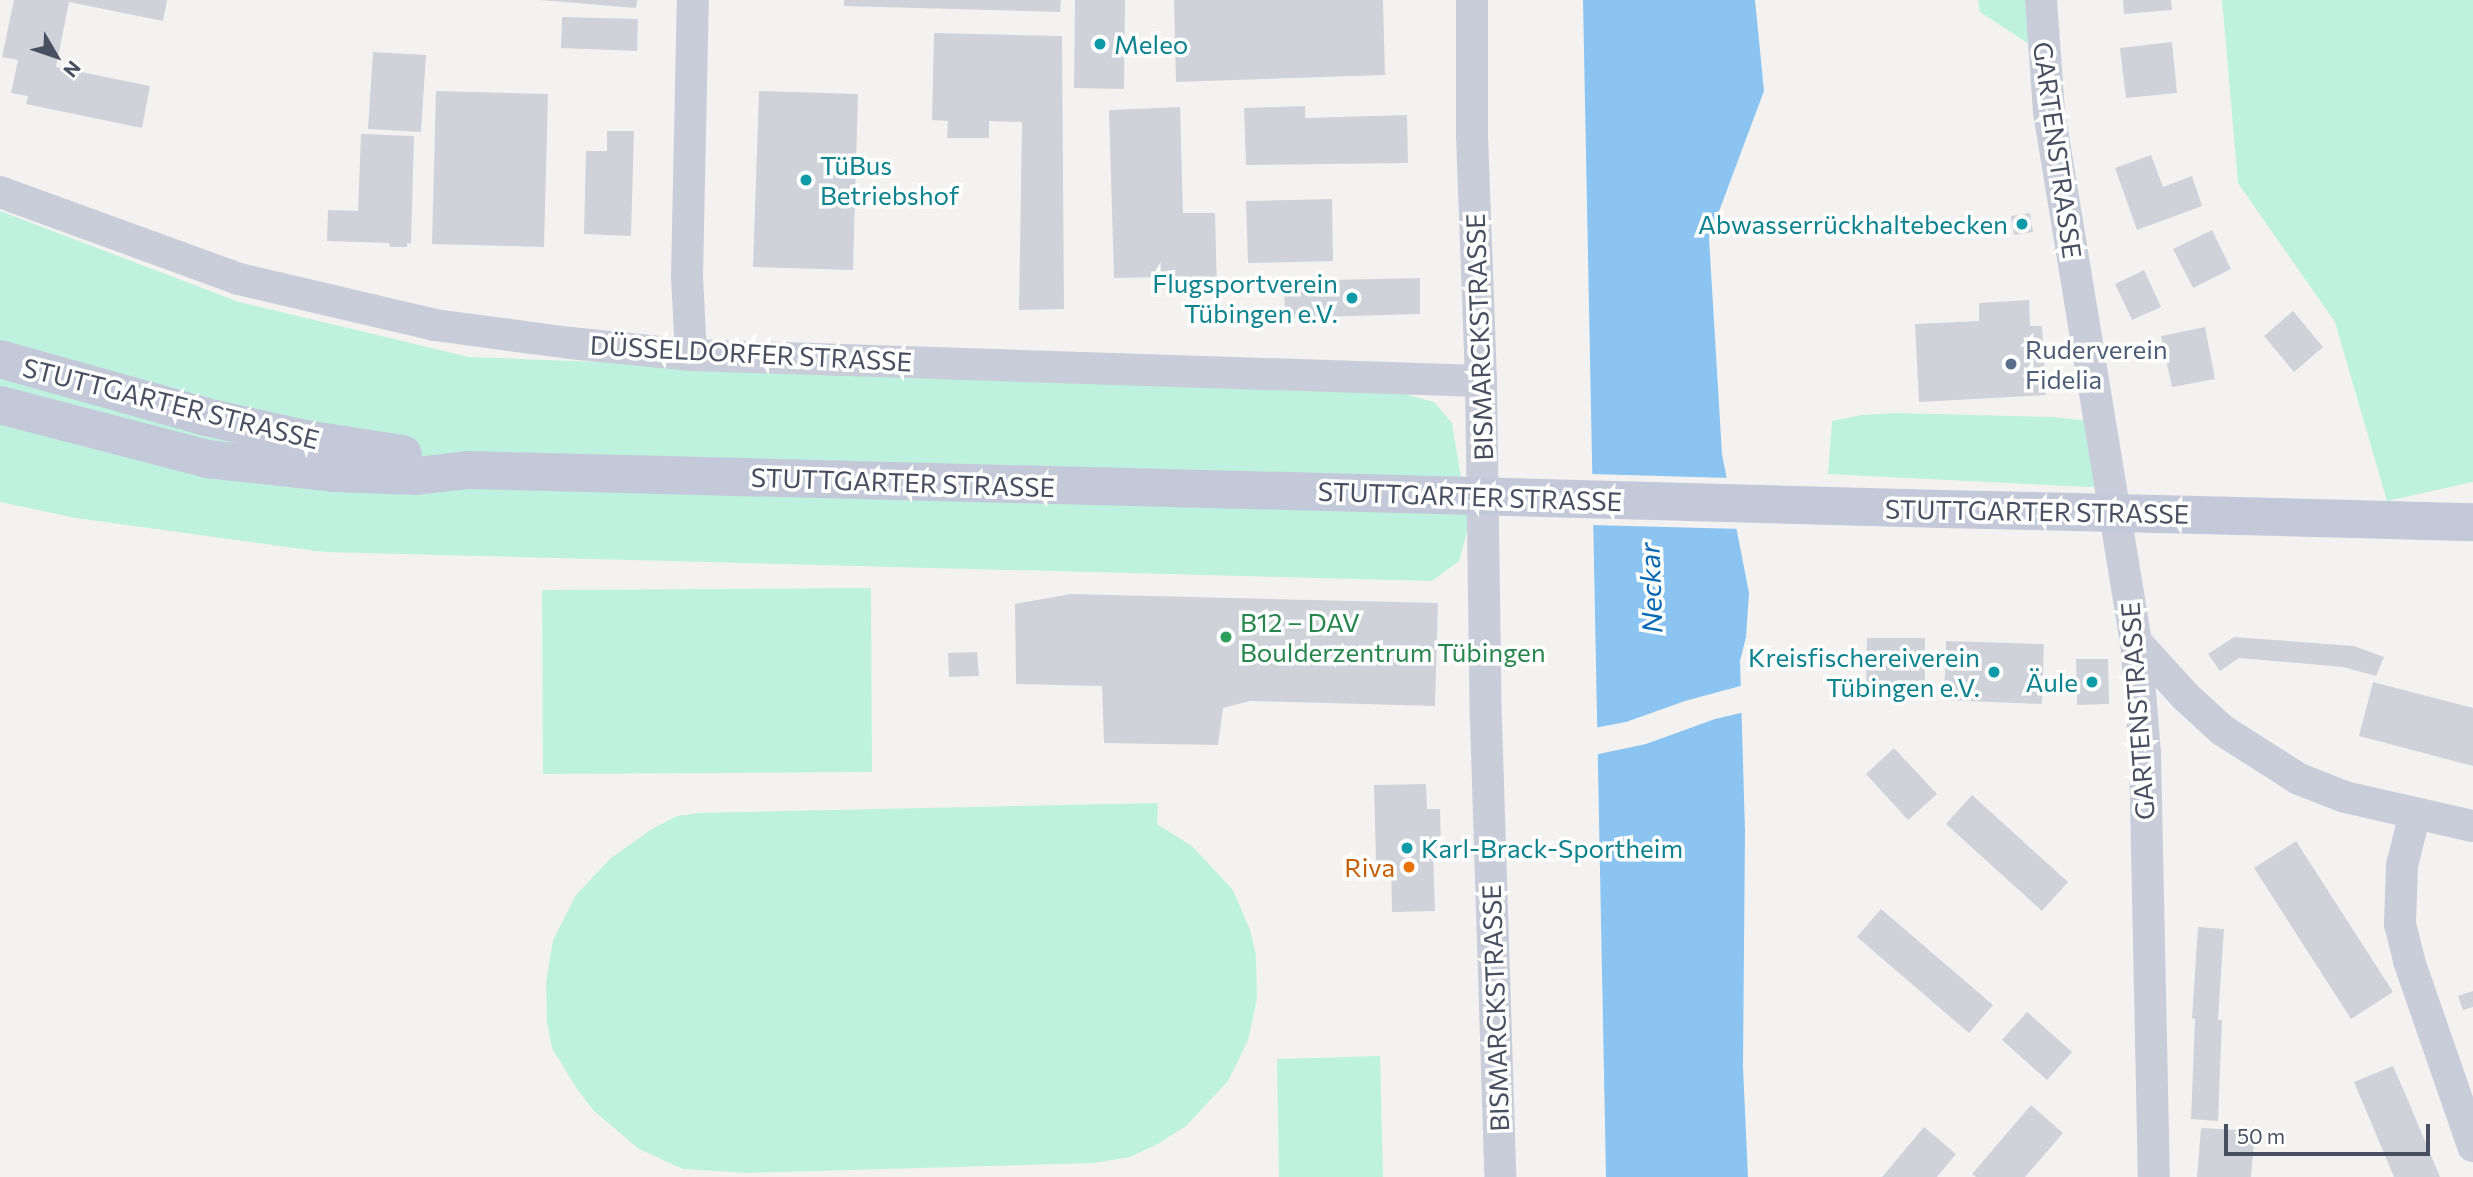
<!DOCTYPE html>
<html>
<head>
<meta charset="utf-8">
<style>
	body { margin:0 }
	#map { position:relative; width:2473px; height:1177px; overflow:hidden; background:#f4f2f1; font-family:Commissioner,sans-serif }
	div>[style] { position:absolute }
	.green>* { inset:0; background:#bff2de }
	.water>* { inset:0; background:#8bc4f0 }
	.pier>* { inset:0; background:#f4f2f1 }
	.building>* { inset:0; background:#d0d2d9 }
	.minor>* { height:32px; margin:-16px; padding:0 16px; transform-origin:16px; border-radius:16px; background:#c8cdd9 }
	.secondary>* { height:38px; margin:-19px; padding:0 19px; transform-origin:19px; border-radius:19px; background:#c4c9da }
	.secondary-bridge>* { height:38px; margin:-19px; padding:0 19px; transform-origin:19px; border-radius:19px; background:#c4c9da }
	.dots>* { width:19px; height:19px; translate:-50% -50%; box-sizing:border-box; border:4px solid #fff; border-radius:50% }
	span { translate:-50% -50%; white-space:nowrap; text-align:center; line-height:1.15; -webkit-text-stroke:7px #fff; paint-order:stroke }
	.culture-label { font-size:26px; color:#0d838f }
	.left { translate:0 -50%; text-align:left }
	.right { translate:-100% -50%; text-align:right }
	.street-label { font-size:26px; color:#484f60 }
	.service-label { font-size:26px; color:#4e5e75 }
	.leisure-label { font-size:26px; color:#27864d }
	.food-label { font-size:26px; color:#c56008 }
	.water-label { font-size:28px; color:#0768b4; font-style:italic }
	.north { position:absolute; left:21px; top:21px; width:70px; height:70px; -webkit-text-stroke:5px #fff; paint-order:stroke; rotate:129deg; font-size:19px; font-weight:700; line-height:28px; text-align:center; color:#484f60 }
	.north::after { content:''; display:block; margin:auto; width:24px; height:32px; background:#484f60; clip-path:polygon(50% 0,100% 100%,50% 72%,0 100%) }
	.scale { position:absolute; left:2224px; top:1124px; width:206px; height:32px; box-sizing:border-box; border:4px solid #484f60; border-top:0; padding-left:9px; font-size:21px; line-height:24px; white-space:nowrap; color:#484f60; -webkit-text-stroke:5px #fff; paint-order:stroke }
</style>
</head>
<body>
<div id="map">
	<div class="green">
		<div style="clip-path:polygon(1978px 0,2041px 0,2043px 53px,1980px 12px)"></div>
		<div style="clip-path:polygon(2222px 0,2473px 0,2473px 482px,2387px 501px,2335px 322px,2238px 183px)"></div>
		<div style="clip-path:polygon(0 211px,239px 302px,469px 357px,1401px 393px,1434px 402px,1452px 423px,1469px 525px,1459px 561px,1432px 581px,324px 552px,76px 518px,0 502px)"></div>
		<div style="clip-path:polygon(1896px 413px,2053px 417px,2099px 422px,2110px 488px,1828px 474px,1832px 421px,1861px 415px)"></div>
		<div style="clip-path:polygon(871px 588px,872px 772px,543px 774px,542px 590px)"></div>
		<div style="clip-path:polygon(1158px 803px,1157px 824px,1192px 846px,1233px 890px,1250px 930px,1256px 955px,1257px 999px,1248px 1040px,1228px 1081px,1186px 1126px,1156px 1145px,1130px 1157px,1094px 1163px,748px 1173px,683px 1169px,639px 1149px,594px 1111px,577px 1089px,552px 1048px,547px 1022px,546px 982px,553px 940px,576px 895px,611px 858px,652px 829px,677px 816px,698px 813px)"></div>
		<div style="clip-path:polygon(1380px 1056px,1383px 1177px,1279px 1177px,1277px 1059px)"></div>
	</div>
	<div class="water">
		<div style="clip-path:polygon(1583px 0,1755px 0,1764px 91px,1709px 238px,1722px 454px,1749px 593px,1746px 637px,1740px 661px,1745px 830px,1743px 1067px,1748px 1177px,1606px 1177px)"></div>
	</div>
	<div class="pier">
		<div style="clip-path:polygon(1590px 474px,1731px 478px,1742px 529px,1591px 525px)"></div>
		<div style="clip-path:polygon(1744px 685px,1745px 712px,1715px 719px,1646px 744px,1594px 755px,1594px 728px,1626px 722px,1685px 701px)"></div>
	</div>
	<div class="building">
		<div style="clip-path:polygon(14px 0,167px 0,163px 21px,69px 2px,56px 67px,150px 86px,142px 128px,26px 104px,28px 96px,11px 93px,18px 60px,2px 57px)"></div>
		<div style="clip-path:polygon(540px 0,637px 0,636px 8px)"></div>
		<div style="clip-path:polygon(844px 0,1061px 0,1060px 12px,844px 6px)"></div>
		<div style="clip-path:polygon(1075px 0,1125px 0,1124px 89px,1074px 88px)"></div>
		<div style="clip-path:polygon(1174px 0,1383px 0,1385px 75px,1176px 82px)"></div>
		<div style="clip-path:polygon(2123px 0,2171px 0,2172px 10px,2124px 14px)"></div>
		<div style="clip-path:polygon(562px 17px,638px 19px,637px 51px,561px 48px)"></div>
		<div style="clip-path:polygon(934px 33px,1062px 36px,1064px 309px,1019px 310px,1022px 122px,989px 121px,989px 138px,947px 138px,948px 121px,932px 120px)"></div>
		<div style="clip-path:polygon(2172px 42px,2177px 93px,2126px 98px,2120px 48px)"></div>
		<div style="clip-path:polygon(373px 52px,426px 55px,421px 132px,368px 129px)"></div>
		<div style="clip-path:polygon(436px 91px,548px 94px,544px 247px,432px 244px)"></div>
		<div style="clip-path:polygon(759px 91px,858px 94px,853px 270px,753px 267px)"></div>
		<div style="clip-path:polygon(1305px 106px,1305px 118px,1407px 115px,1408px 163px,1246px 165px,1244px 108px)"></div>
		<div style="clip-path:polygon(1180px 107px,1183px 213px,1215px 213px,1217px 288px,1159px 289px,1159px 277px,1114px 278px,1109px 110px)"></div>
		<div style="clip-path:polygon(607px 131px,634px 131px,631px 236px,584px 234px,586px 151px,607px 151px)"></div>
		<div style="clip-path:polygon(361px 134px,414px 136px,411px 244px,407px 243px,407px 247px,390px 247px,389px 243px,327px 241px,328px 210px,358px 211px)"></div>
		<div style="clip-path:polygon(2151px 155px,2163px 187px,2192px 176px,2202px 206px,2137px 230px,2115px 168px)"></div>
		<div style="clip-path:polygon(1332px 199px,1333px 261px,1248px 263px,1246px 201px)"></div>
		<div style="clip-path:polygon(2030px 213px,2033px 232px,2014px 235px,2011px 216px)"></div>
		<div style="clip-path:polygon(2212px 230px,2231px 269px,2193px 288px,2173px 249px)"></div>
		<div style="clip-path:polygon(2144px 270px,2161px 307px,2132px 320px,2115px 284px)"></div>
		<div style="clip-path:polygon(1420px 278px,1420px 314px,1285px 318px,1284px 281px)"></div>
		<div style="clip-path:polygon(2029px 300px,2030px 326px,2042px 326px,2046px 395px,1919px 402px,1915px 324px,1979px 321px,1979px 303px)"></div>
		<div style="clip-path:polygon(2293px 311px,2323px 347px,2294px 372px,2264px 336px)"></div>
		<div style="clip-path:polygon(2205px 327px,2215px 379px,2172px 387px,2161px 336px)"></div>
		<div style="clip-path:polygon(1071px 594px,1438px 603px,1435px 706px,1250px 701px,1223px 708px,1218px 745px,1104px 743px,1102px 686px,1016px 684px,1015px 604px)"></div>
		<div style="clip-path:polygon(2234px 637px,2354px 646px,2384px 657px,2376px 676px,2343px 667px,2239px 658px,2220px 671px,2208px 654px)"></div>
		<div style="clip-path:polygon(1867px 638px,1925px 638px,1925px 692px,1866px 692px)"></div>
		<div style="clip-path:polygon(1946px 641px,2044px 644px,2042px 704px,1944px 700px)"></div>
		<div style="clip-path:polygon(977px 652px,979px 676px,949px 677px,948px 653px)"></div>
		<div style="clip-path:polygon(2076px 659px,2108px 659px,2109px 704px,2077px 705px)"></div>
		<div style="clip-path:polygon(2373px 682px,2473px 708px,2473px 766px,2359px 736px)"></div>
		<div style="clip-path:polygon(1894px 748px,1937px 794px,1908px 820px,1866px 774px)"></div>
		<div style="clip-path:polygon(1426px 784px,1427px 809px,1440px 809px,1441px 847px,1433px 848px,1435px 911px,1392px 912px,1391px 863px,1376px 863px,1374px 785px)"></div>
		<div style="clip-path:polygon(1972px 795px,2068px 882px,2042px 911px,1946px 824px)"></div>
		<div style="clip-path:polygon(2296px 841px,2393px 992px,2351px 1019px,2254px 868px)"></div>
		<div style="clip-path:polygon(1881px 909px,1993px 1005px,1969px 1033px,1857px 937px)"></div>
		<div style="clip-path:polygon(2198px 927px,2224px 929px,2218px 1020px,2222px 1020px,2218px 1121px,2191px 1119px,2195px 1019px,2192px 1018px)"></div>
		<div style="clip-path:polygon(2473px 991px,2473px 1007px,2463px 1010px,2458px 996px)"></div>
		<div style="clip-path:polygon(2027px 1012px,2072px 1052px,2047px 1080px,2002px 1040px)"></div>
		<div style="clip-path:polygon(2393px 1066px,2407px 1098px,2440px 1177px,2394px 1177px,2354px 1082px)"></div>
		<div style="clip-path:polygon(2031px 1105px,2063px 1133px,2025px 1177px,1976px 1177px,1972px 1174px)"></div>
		<div style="clip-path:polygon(1924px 1127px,1956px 1154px,1937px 1177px,1882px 1177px)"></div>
		<div style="clip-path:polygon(2201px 1128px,2255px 1131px,2251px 1177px,2197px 1177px)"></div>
	</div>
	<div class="minor">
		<div style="left:1472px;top:0;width:135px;rotate:90deg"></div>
		<div style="left:1472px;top:135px;width:246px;rotate:87.9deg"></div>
		<div style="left:1481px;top:381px;width:339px;rotate:89.2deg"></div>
		<div style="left:1486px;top:720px;width:457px;rotate:88.2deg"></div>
		<div style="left:2041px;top:0;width:112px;rotate:85.9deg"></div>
		<div style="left:2049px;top:112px;width:537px;rotate:80.68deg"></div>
		<div style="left:2136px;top:642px;width:112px;rotate:85.4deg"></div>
		<div style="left:2145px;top:754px;width:423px;rotate:88.8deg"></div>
		<div style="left:0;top:192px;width:254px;rotate:20deg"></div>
		<div style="left:239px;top:279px;width:201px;rotate:13.2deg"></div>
		<div style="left:435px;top:325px;width:136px;rotate:7.6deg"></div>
		<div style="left:570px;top:343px;width:122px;rotate:5.7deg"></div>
		<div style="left:691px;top:355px;width:790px;rotate:1.89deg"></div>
		<div style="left:691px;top:355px;width:78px;rotate:-92.9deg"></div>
		<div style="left:687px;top:277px;width:277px;rotate:-88.8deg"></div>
		<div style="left:2136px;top:642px;width:73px;rotate:47.8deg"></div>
		<div style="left:2185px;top:696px;width:50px;rotate:42.6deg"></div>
		<div style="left:2222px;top:730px;width:91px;rotate:32.5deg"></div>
		<div style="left:2299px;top:779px;width:49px;rotate:21.4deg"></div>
		<div style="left:2345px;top:797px;width:131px;rotate:12.8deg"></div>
		<div style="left:2415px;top:813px;width:55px;rotate:103.8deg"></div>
		<div style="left:2402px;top:866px;width:58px;rotate:92deg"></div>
		<div style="left:2400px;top:924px;width:38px;rotate:76deg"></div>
		<div style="left:2409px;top:961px;width:196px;rotate:70.9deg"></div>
	</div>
	<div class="secondary">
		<div style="left:0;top:359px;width:214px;rotate:15.7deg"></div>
		<div style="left:206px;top:417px;width:101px;rotate:12.5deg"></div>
		<div style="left:305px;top:439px;width:99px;rotate:8.7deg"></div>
		<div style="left:0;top:405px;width:214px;rotate:14.6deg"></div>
		<div style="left:207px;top:459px;width:127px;rotate:6.3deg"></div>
		<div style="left:333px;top:473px;width:83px;rotate:2.1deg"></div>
		<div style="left:416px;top:476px;width:51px;rotate:-6.7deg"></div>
		<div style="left:467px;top:470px;width:933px;rotate:1.47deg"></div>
		<div style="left:1942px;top:509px;width:89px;rotate:1.3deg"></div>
		<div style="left:2199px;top:515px;width:274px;rotate:1.5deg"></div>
	</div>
	<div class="secondary-bridge">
		<div style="left:1400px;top:494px;width:542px;rotate:1.59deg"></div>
		<div style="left:2031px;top:511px;width:168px;rotate:1.4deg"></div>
	</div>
	<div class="dots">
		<div style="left:1100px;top:44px;background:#0f9aa8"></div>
		<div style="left:806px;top:180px;background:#0f9aa8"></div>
		<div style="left:2022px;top:224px;background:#0f9aa8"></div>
		<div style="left:1352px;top:298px;background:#0f9aa8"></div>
		<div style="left:2011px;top:364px;background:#5c6f8a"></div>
		<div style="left:1226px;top:637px;background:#2e9e5b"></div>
		<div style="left:1994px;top:672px;background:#0f9aa8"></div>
		<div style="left:2092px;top:682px;background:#0f9aa8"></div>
		<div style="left:1407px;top:848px;background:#0f9aa8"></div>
		<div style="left:1409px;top:867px;background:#e8710a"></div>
	</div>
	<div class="culture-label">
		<span class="left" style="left:1114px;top:44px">Meleo</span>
		<span class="left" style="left:820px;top:180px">TüBus<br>Betriebshof</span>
		<span class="right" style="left:2008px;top:224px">Abwasserrückhaltebecken</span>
		<span class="right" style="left:1338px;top:298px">Flugsportverein<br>Tübingen e.V.</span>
		<span class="right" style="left:1980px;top:672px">Kreisfischereiverein<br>Tübingen e.V.</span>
		<span class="right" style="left:2078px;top:682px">Äule</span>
		<span class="left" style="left:1421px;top:848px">Karl-Brack-Sportheim</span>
	</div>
	<div class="street-label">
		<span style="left:2058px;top:150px;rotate:82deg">GARTENSTRASSE</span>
		<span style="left:1479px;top:337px;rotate:-92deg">BISMARCKSTRASSE</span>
		<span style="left:751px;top:353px;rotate:3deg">DÜSSELDORFER STRASSE</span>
		<span style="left:171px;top:403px;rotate:14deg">STUTTGARTER STRASSE</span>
		<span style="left:903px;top:482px;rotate:2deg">STUTTGARTER STRASSE</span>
		<span style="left:1470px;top:496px;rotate:2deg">STUTTGARTER STRASSE</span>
		<span style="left:2037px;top:511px;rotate:1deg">STUTTGARTER STRASSE</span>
		<span style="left:2137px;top:711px;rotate:-94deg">GARTENSTRASSE</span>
		<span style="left:1495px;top:1008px;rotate:-92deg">BISMARCKSTRASSE</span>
	</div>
	<div class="service-label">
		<span class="left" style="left:2025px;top:364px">Ruderverein<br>Fidelia</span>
	</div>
	<div class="leisure-label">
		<span class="left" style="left:1240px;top:637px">B12 – DAV<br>Boulderzentrum Tübingen</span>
	</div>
	<div class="food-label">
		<span class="right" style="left:1395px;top:867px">Riva</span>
	</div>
	<div class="water-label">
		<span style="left:1650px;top:588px;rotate:-92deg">Neckar</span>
	</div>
	<div class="north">N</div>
	<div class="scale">50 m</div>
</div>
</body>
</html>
